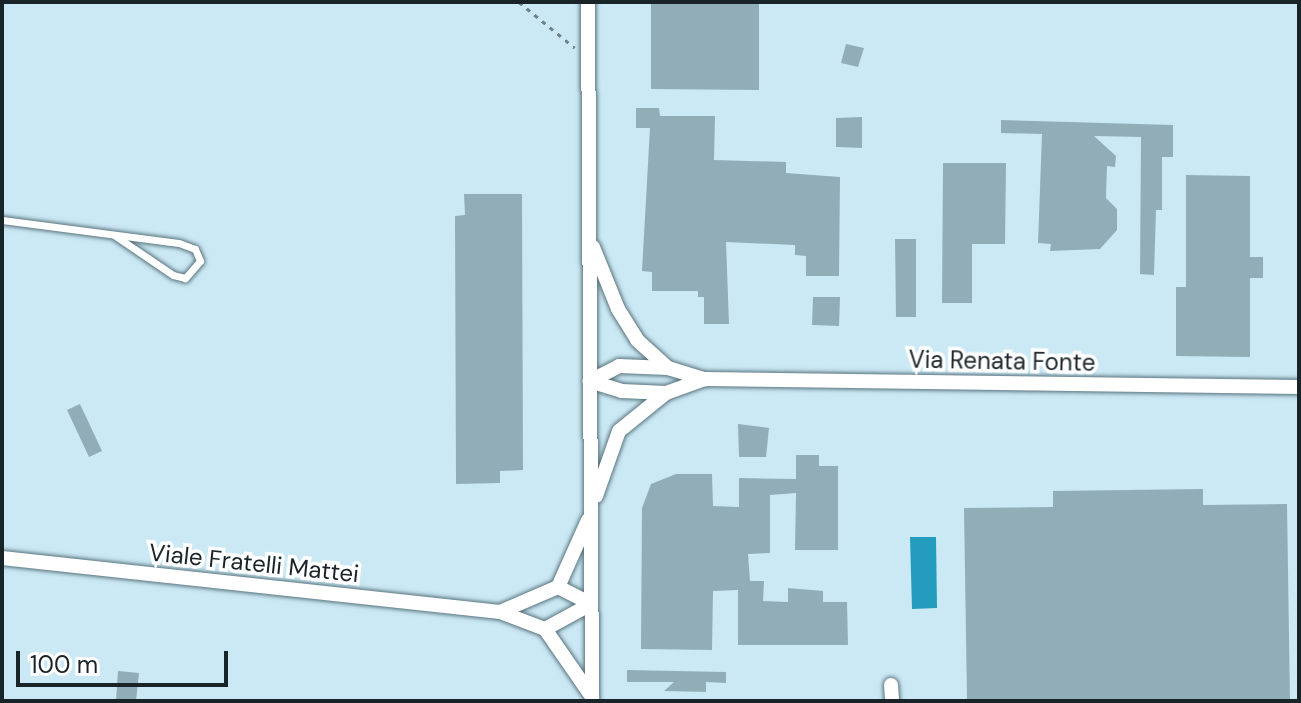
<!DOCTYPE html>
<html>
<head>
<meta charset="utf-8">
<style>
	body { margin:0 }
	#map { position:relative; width:1301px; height:703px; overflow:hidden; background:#cbe9f5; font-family:"DM Sans",sans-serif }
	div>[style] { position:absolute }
	.water>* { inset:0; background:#249cbd }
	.building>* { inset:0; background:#90adb8 }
	.path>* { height:3px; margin-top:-1.5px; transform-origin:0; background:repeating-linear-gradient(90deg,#6d8189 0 4px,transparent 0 10px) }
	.roads { filter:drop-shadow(0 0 2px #59747e) drop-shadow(0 0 2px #59747e) }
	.service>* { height:7px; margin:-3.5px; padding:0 3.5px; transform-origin:3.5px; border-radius:3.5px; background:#fff }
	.minor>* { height:14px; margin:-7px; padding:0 7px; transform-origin:7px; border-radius:7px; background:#fff }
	span { translate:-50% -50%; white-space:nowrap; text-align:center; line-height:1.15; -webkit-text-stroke:7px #fff; paint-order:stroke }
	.street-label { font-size:24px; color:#192429 }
	.frame { position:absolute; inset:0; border:4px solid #192429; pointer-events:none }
	.scale { position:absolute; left:16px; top:651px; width:212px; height:36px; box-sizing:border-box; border:4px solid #192429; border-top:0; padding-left:10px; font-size:24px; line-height:28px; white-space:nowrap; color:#192429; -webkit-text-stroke:6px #fff; paint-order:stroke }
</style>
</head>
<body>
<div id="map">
	<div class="water">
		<div style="clip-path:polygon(910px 537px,936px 537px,937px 608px,912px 609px)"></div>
	</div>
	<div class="building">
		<div style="clip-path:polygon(651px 4px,759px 4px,759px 90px,651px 89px)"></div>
		<div style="clip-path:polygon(846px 44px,864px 48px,858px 67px,841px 63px)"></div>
		<div style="clip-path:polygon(636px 108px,659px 108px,660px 116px,715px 116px,714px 160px,786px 162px,786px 173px,840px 177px,839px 276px,806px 276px,806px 256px,795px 255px,795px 245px,726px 242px,729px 324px,704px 324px,704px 297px,698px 297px,698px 291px,652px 291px,652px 272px,642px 271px,650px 128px,636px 128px)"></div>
		<div style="clip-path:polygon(862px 117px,862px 148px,836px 147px,836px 118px)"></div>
		<div style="clip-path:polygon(1001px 120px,1173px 125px,1173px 157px,1162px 157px,1162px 210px,1156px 210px,1154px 275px,1140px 274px,1141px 137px,1094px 136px,1116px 156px,1115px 167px,1107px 166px,1106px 198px,1117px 209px,1117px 230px,1100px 249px,1050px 251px,1051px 244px,1038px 243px,1042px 134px,1001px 133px)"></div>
		<div style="clip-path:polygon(943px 163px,1006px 163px,1005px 244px,972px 244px,972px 303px,942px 303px)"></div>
		<div style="clip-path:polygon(1186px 175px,1250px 176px,1250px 257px,1263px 257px,1263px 278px,1250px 278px,1250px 357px,1176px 356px,1176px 287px,1186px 287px)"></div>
		<div style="clip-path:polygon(464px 194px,522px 194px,523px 470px,500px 471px,500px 483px,456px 484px,455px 216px,465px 215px)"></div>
		<div style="clip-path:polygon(895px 239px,916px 239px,916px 317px,896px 317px)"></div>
		<div style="clip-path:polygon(813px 297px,840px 297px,839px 326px,812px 325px)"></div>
		<div style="clip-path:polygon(80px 404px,102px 451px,89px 457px,67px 410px)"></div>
		<div style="clip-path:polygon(738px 424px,769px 428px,766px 457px,739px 457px)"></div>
		<div style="clip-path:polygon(796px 455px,819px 455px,819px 466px,838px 466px,838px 550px,795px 550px,796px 493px,770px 495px,770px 553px,748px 554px,750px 581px,764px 581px,763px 601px,788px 602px,788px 588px,823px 591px,823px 602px,847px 602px,848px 645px,738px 645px,738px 590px,713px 591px,712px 650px,641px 649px,642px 508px,651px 484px,676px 474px,712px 474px,713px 506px,739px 507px,739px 478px,796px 479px)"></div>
		<div style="clip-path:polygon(1203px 489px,1203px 505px,1287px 504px,1290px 701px,967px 701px,964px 508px,1053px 507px,1053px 491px)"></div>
		<div style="clip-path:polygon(627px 670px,726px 672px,726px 683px,706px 682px,706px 692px,664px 691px,674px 682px,627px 682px)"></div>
		<div style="clip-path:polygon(118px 671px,139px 673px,136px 701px,116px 701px)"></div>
	</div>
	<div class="path">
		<div style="left:519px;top:2px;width:72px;rotate:39.4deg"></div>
	</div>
	<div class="roads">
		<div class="service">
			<div style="left:2px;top:220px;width:178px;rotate:7.4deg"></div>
			<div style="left:179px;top:243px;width:17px;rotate:21deg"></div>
			<div style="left:195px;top:249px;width:13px;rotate:67deg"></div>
			<div style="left:200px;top:261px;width:23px;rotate:131deg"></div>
			<div style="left:185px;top:278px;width:12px;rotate:-166deg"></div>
			<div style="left:173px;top:275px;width:71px;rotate:-145.9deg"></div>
		</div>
		<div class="minor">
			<div style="left:588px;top:2px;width:699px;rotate:89.67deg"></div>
			<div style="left:593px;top:247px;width:67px;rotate:68deg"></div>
			<div style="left:618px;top:309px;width:36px;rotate:58deg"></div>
			<div style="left:637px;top:340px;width:42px;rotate:42.1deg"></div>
			<div style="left:668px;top:368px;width:39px;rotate:17deg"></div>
			<div style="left:705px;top:379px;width:41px;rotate:160.3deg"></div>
			<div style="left:666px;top:393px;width:60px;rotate:141deg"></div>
			<div style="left:619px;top:431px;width:69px;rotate:109.5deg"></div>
			<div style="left:705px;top:379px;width:594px;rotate:0.77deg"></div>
			<div style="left:666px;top:393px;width:44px;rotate:-177.4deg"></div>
			<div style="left:622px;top:391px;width:34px;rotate:-163deg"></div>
			<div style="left:590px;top:381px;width:33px;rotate:-27deg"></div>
			<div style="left:619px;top:366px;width:49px;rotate:2.3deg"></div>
			<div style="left:588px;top:520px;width:73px;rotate:114.1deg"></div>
			<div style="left:558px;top:587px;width:63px;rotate:156.7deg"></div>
			<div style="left:500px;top:612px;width:48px;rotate:20.7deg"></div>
			<div style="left:545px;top:629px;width:83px;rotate:55.3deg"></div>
			<div style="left:2px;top:558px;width:501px;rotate:6.19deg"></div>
			<div style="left:558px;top:587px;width:37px;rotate:27deg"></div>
			<div style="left:545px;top:629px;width:52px;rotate:-28.5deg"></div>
			<div style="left:891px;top:685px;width:16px;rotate:86deg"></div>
		</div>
	</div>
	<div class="street-label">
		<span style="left:1002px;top:361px;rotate:1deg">Via Renata Fonte</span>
		<span style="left:254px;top:563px;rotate:6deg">Viale Fratelli Mattei</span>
	</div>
	<div class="frame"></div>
	<div class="scale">100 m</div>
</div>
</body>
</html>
